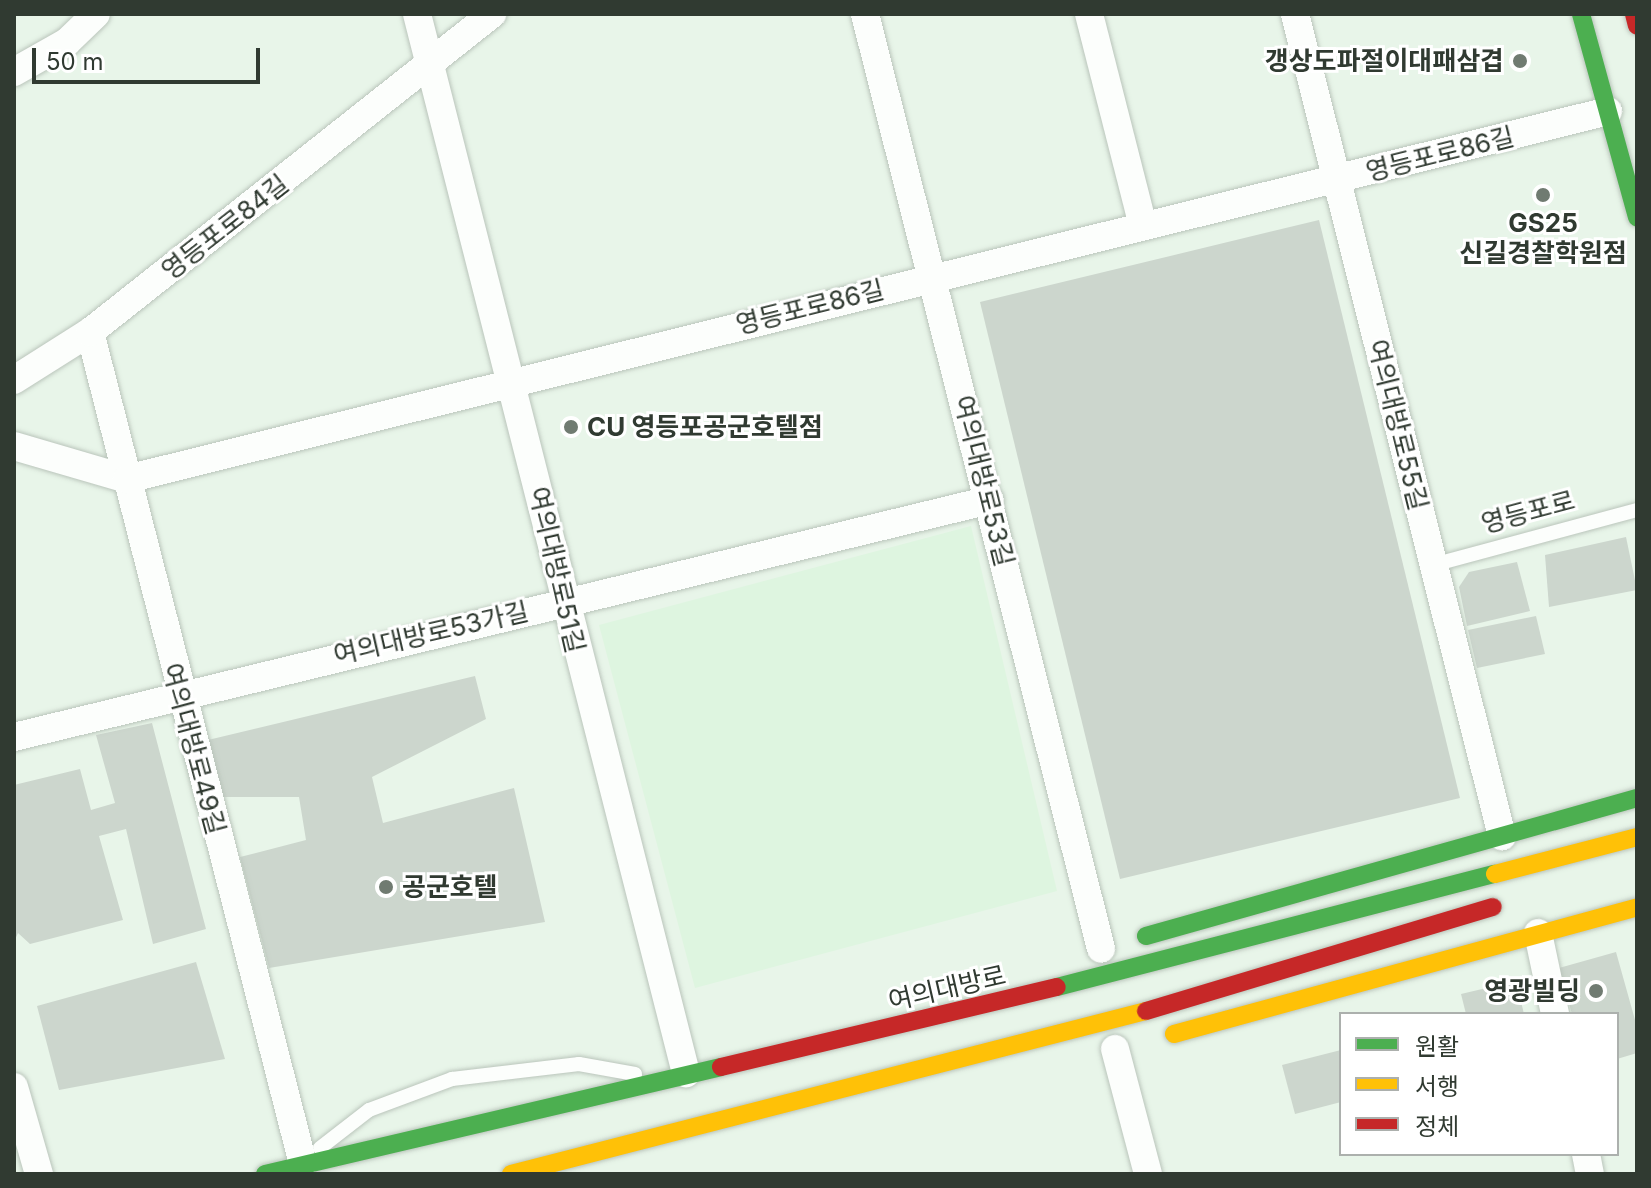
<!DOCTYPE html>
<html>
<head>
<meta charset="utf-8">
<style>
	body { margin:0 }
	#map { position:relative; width:1651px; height:1188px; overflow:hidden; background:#e8f5e9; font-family:Inter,"Noto Sans KR",sans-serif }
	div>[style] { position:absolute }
	.built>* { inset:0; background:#def5e0 }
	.building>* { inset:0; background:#ccd6cd }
	.roads { filter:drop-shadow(0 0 2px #bac5bb) drop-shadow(0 0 2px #bac5bb) }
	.lane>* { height:14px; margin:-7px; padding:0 7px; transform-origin:7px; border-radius:7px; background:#fcfefc }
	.street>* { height:28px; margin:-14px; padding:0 14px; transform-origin:14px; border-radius:14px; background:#fcfefc }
	.fast>* { height:18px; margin:-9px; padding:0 9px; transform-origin:9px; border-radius:9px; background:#4caf50 }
	.slow>* { height:18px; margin:-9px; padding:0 9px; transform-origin:9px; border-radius:9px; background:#ffc107 }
	.jam>* { height:18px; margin:-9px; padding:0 9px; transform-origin:9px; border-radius:9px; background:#c62828 }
	.dots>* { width:22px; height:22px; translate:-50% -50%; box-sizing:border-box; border:4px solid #fff; border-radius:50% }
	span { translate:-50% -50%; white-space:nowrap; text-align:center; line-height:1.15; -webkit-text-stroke:6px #fff; paint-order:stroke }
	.poi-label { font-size:26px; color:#303a31; font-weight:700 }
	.right { translate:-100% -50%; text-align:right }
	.left { translate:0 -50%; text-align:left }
	.street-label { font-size:26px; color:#303a31 }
	.frame { position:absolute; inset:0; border:16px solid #303a31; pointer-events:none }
	.legend { position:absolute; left:1339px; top:1012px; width:280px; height:144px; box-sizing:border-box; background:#fff; border:2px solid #acb0ad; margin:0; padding:10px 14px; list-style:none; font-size:24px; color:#303a31 }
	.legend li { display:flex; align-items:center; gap:16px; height:40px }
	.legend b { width:40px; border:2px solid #acb0ad }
	.scale { position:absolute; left:32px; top:48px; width:228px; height:36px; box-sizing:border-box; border:4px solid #303a31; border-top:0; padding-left:10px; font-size:24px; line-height:28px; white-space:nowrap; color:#303a31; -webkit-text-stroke:6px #fff; paint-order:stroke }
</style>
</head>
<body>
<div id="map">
	<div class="built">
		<div style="clip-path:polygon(971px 526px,1057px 891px,695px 988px,599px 625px)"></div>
	</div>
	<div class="building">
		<div style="clip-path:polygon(1319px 220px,1460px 798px,1120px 879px,980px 302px)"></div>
		<div style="clip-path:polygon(1626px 537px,1637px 590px,1549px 607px,1545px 555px)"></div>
		<div style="clip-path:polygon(1517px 562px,1530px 611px,1467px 626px,1459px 587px,1469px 572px)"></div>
		<div style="clip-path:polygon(1536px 616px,1545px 654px,1477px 668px,1468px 630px)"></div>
		<div style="clip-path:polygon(475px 676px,486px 719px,372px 777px,383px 823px,514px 788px,545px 922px,269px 968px,240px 857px,306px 840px,299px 797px,221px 797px,208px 740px)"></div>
		<div style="clip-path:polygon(152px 723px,206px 929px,153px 944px,126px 829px,99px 836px,123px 920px,30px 944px,18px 933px,14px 942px,14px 785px,80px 769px,91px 810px,115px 803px,96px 735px)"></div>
		<div style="clip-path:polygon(1616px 952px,1637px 1027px,1637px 1053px,1617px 1059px,1617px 1014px,1572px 1014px,1559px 968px)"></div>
		<div style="clip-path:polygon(196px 962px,225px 1059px,59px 1090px,37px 1006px)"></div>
		<div style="clip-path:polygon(1516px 981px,1524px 1014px,1466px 1014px,1461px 994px)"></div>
		<div style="clip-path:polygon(1341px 1050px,1341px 1102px,1295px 1114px,1282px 1065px)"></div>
	</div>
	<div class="roads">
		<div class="lane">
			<div style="left:1433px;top:565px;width:211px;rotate:-15.1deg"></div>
			<div style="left:320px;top:1148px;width:62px;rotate:-37.8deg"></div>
			<div style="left:369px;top:1110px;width:89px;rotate:-20.5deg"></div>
			<div style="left:452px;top:1079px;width:128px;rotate:-6.7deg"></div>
			<div style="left:579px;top:1064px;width:57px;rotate:10.1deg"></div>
		</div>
		<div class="street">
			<div style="left:417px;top:14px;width:1093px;rotate:75.75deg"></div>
			<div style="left:865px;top:14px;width:964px;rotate:75.83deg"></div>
			<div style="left:1089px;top:14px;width:219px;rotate:75.7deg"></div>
			<div style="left:1295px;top:14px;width:848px;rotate:75.87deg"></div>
			<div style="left:14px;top:72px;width:61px;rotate:-29.5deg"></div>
			<div style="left:67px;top:42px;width:40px;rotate:-44deg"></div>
			<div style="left:90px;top:332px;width:859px;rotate:75.64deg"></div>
			<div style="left:14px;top:380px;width:90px;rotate:-32.3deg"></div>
			<div style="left:90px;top:332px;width:513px;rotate:-38.35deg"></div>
			<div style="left:14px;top:446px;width:118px;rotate:16.3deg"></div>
			<div style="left:127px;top:479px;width:1526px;rotate:-13.95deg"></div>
			<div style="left:14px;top:737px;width:1004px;rotate:-13.65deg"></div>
			<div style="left:1538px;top:933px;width:83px;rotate:78.1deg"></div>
			<div style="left:1115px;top:1049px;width:129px;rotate:75.2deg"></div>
			<div style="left:14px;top:1087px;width:91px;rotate:74deg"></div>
			<div style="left:1586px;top:1154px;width:20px;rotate:79deg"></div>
		</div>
		<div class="fast">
			<div style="left:1581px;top:14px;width:211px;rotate:74.6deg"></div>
			<div style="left:1146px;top:936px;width:510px;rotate:-15.7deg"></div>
			<div style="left:1057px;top:987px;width:452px;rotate:-14.5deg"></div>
			<div style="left:265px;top:1174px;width:468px;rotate:-13.2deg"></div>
		</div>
		<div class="slow">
			<div style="left:1495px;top:874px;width:147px;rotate:-14.6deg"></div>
			<div style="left:1174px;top:1034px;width:480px;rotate:-15.3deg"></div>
			<div style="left:511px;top:1174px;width:656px;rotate:-14.4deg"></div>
		</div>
		<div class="jam">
			<div style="left:1634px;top:14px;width:12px;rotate:76deg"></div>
			<div style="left:1146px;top:1011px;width:362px;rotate:-16.7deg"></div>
			<div style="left:721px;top:1067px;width:345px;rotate:-13.4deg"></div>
		</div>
	</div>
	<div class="dots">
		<div style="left:1520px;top:61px;background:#707b71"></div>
		<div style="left:1543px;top:195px;background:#707b71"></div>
		<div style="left:571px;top:427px;background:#707b71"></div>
		<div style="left:386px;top:887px;background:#707b71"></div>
		<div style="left:1596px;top:991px;background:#707b71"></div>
	</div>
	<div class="poi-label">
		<span class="right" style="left:1504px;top:61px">갱상도파절이대패삼겹</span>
		<span style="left:1543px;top:238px">GS25<br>신길경찰학원점</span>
		<span class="left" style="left:587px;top:427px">CU 영등포공군호텔점</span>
		<span class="left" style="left:402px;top:887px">공군호텔</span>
		<span class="right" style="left:1580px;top:991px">영광빌딩</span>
	</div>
	<div class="street-label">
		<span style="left:1440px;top:154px;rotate:-14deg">영등포로86길</span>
		<span style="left:225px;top:227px;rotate:-38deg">영등포로84길</span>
		<span style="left:810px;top:307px;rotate:-14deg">영등포로86길</span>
		<span style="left:1398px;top:425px;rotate:76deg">여의대방로55길</span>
		<span style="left:984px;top:481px;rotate:76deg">여의대방로53길</span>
		<span style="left:1528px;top:512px;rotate:-15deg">영등포로</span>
		<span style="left:557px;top:570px;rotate:77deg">여의대방로51길</span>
		<span style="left:431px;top:633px;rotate:-13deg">여의대방로53가길</span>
		<span style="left:194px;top:749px;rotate:75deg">여의대방로49길</span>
		<span style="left:947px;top:988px;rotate:-13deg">여의대방로</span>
	</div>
	<div class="frame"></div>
	<ul class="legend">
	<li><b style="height:10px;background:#4caf50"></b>원활</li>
	<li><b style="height:10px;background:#ffc107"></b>서행</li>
	<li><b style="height:10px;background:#c62828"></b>정체</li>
	</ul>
	<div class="scale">50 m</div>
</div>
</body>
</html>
